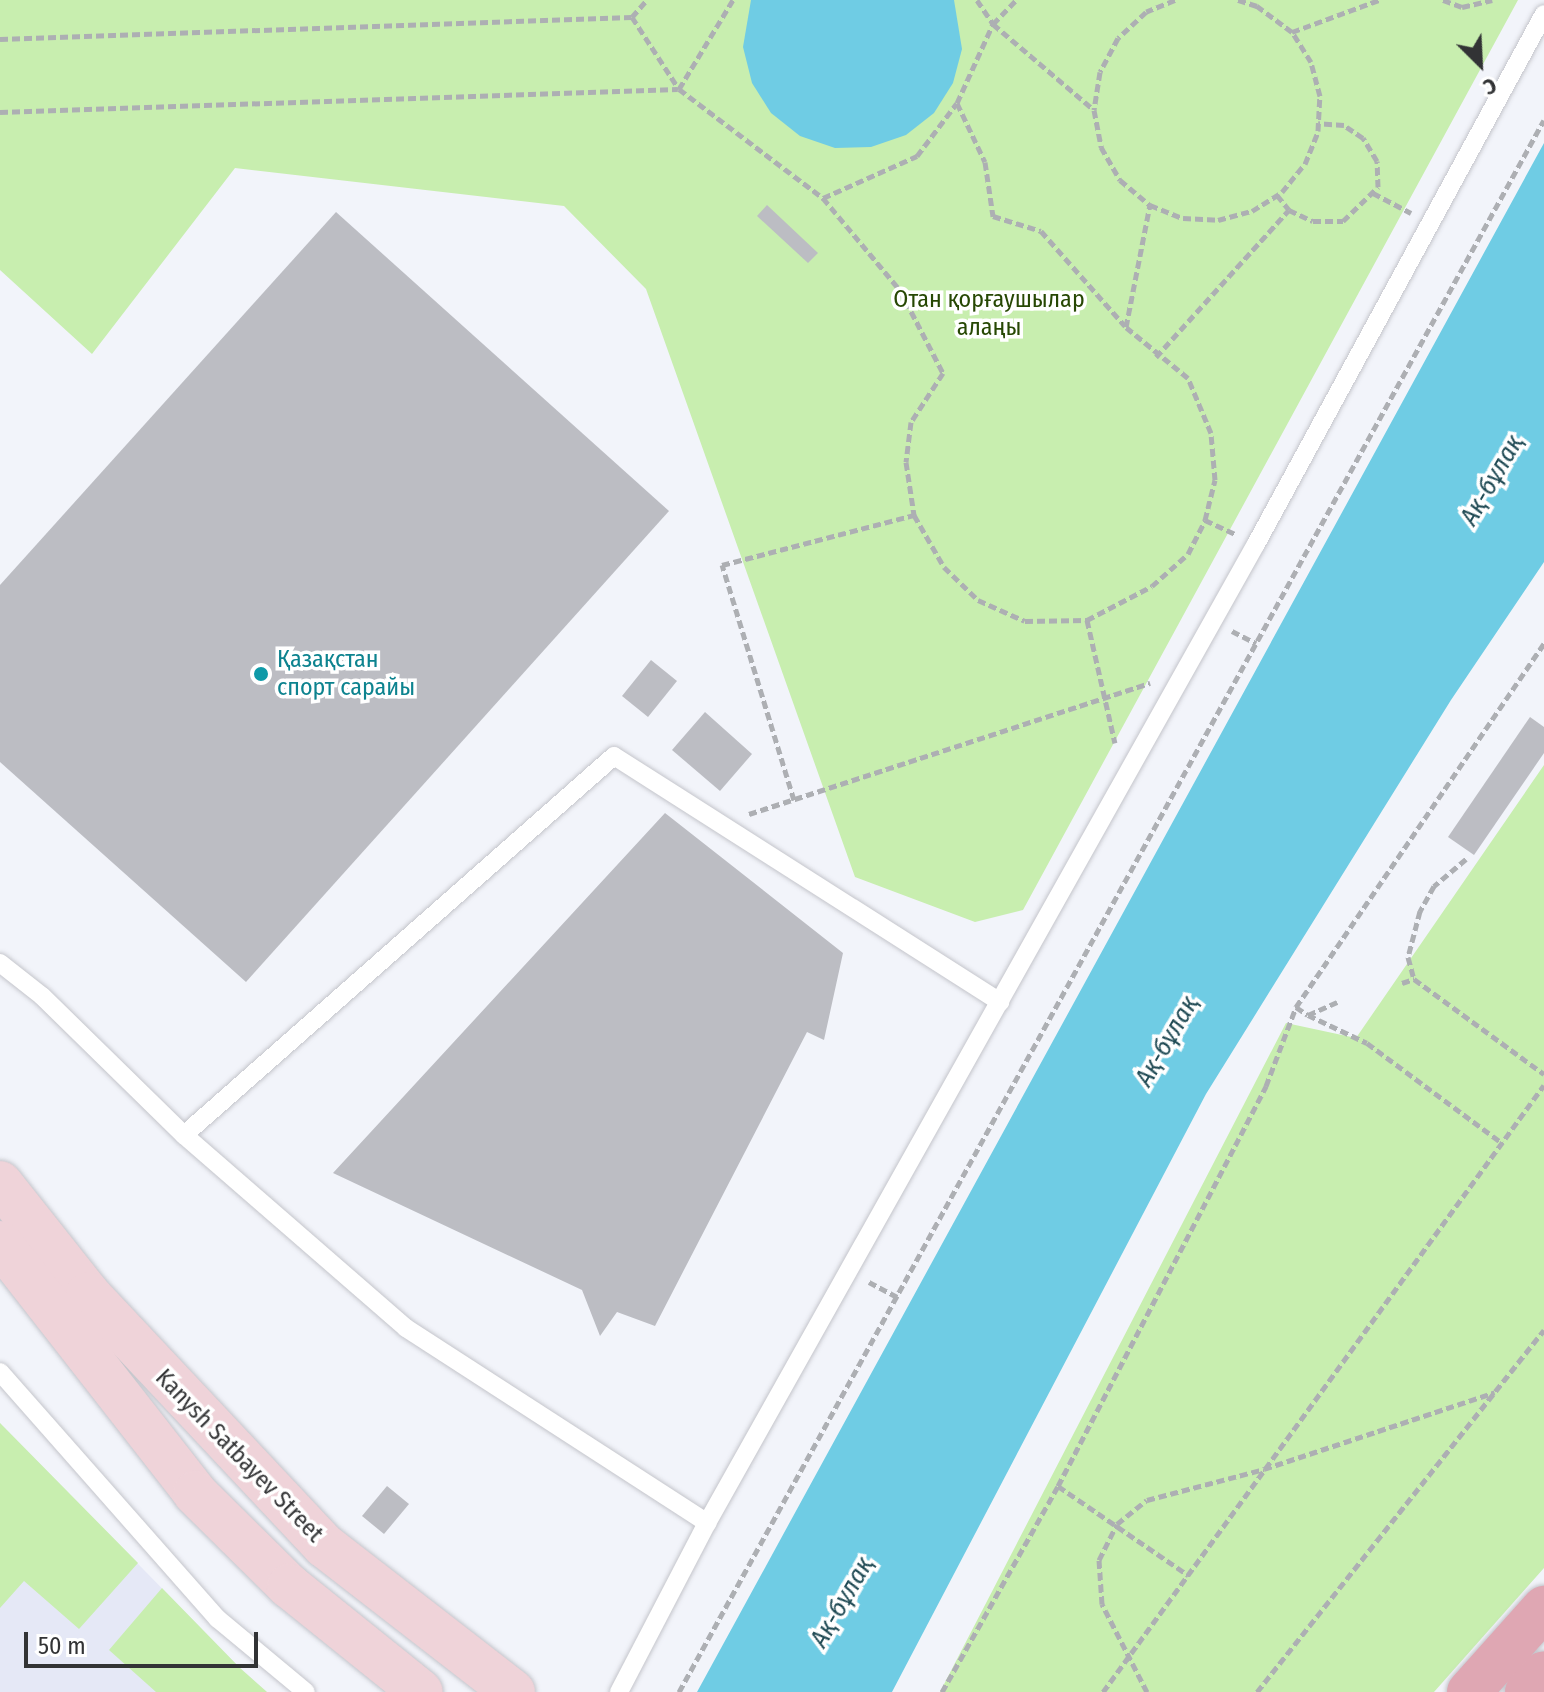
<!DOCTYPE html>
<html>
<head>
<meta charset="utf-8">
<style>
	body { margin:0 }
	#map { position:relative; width:1544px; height:1692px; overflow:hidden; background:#f2f4fa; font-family:"Fira Sans Condensed",sans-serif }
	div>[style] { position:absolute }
	.built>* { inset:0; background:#e5e8f6 }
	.green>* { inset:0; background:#c8eeaf }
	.water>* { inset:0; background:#6fcce4 }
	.building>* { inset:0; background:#bcbdc3 }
	.path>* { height:5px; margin-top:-2.5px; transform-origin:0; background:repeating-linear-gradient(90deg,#adafb3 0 8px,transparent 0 12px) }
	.roads { filter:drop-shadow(0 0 2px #c4c5cb) drop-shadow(0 0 2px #c4c5cb) }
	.lane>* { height:18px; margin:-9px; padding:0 9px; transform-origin:9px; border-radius:9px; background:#fff }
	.secondary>* { height:44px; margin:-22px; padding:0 22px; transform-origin:22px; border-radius:22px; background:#efd3d9 }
	.primary>* { height:44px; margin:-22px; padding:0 22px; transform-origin:22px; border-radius:22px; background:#dfa7b3 }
	.dots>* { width:22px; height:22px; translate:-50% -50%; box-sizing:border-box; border:4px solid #fff; border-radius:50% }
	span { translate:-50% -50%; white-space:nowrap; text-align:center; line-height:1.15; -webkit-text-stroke:7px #fff; paint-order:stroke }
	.park-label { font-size:24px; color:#274804 }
	.culture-label { font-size:24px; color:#0d838f }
	.left { translate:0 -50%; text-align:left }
	.street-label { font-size:24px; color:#323335 }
	.water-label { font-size:26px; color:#214b55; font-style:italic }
	.north { position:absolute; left:1440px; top:24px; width:80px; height:80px; -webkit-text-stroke:6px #fff; paint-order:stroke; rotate:156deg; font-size:22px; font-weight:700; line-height:32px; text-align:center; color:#323335 }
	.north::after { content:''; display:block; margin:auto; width:28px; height:36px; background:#323335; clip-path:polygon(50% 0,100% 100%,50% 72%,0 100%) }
	.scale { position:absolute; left:24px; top:1632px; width:234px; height:36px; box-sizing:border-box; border:4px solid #323335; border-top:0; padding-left:10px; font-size:24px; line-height:28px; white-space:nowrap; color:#323335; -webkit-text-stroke:6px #fff; paint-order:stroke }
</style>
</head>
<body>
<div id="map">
	<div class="built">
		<div style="clip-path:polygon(0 1423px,240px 1668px,267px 1692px,0 1692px)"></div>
	</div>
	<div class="green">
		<div style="clip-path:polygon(0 0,1518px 0,1023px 910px,975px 922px,855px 877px,646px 289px,564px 206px,235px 168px,92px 354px,0 270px)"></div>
		<div style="clip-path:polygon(1544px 765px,1544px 1568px,1434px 1692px,940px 1692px,1286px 1023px,1356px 1038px)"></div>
		<div style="clip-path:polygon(0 1423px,138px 1563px,79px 1629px,24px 1581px,0 1608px)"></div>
		<div style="clip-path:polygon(162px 1588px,240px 1668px,267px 1692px,156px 1692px,109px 1650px)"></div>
	</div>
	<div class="water">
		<div style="clip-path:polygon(751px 0,954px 0,962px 49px,953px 83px,934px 113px,906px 135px,871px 147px,835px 148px,800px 136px,771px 113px,752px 83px,743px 47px)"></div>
		<div style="clip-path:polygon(1544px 143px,1544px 562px,1451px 700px,1206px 1094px,892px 1692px,697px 1692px)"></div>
	</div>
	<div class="building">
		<div style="clip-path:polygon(767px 205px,818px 253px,808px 263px,757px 216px)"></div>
		<div style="clip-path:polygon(336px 212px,669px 511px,246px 982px,0 762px,0 585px)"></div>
		<div style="clip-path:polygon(651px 660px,677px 681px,648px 717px,622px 696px)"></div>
		<div style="clip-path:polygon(705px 712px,752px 754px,720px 791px,672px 750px)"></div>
		<div style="clip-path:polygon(1530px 717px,1544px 727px,1544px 753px,1474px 855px,1448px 837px)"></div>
		<div style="clip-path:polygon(665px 813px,843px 953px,824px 1040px,807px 1032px,655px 1326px,617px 1312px,600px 1336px,582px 1290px,333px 1173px)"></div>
		<div style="clip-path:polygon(387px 1486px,409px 1504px,384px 1534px,362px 1516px)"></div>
	</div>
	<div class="path">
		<div style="left:977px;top:0;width:29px;rotate:56deg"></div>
		<div style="left:993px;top:24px;width:131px;rotate:40.4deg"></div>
		<div style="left:1175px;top:0;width:31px;rotate:158deg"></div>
		<div style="left:1146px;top:12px;width:38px;rotate:137deg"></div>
		<div style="left:1118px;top:38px;width:38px;rotate:118deg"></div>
		<div style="left:1100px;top:72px;width:38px;rotate:99deg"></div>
		<div style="left:1094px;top:110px;width:38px;rotate:79deg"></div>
		<div style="left:1101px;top:147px;width:38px;rotate:60deg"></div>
		<div style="left:1120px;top:180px;width:39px;rotate:40deg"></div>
		<div style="left:1150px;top:205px;width:35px;rotate:22deg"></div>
		<div style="left:1183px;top:218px;width:35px;rotate:3deg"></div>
		<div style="left:1218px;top:220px;width:35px;rotate:-15deg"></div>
		<div style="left:1252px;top:211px;width:36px;rotate:-32deg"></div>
		<div style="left:1282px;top:192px;width:36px;rotate:-51deg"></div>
		<div style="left:1305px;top:164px;width:35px;rotate:-68deg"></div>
		<div style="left:1318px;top:131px;width:35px;rotate:-87deg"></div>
		<div style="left:1320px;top:96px;width:35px;rotate:-105deg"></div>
		<div style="left:1311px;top:62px;width:36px;rotate:-122deg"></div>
		<div style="left:1292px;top:32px;width:44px;rotate:-143.4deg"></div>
		<div style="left:1257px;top:6px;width:20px;rotate:-162deg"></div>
		<div style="left:1443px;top:0;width:20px;rotate:20deg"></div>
		<div style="left:1462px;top:7px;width:31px;rotate:-13deg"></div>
		<div style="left:632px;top:17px;width:86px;rotate:56.9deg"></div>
		<div style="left:679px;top:89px;width:181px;rotate:37.1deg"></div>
		<div style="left:823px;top:198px;width:120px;rotate:50.1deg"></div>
		<div style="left:900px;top:290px;width:93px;rotate:62.6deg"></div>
		<div style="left:943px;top:373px;width:59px;rotate:123.1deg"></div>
		<div style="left:911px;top:422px;width:40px;rotate:97.1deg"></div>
		<div style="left:906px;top:462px;width:54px;rotate:81.4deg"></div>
		<div style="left:914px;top:515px;width:60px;rotate:60deg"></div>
		<div style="left:944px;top:567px;width:47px;rotate:44.1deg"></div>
		<div style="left:978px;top:600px;width:51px;rotate:24.1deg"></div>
		<div style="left:1025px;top:621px;width:62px;rotate:-0.9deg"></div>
		<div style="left:1087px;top:620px;width:73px;rotate:-27.6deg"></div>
		<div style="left:1152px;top:586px;width:48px;rotate:-41.6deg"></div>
		<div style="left:1188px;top:554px;width:38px;rotate:-63deg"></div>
		<div style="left:1205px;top:520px;width:41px;rotate:-76deg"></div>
		<div style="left:1215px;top:480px;width:47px;rotate:-94.9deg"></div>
		<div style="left:1211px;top:433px;width:60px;rotate:-112.7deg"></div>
		<div style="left:1188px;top:378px;width:80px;rotate:-140.6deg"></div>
		<div style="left:1126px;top:327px;width:124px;rotate:-78.9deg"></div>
		<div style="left:1292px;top:32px;width:93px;rotate:-20.2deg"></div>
		<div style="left:0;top:39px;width:632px;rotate:-1.99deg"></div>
		<div style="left:632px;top:17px;width:23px;rotate:-49deg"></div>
		<div style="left:679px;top:89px;width:104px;rotate:-58.8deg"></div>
		<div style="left:957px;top:103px;width:65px;rotate:64.6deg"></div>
		<div style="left:985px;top:162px;width:55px;rotate:81.6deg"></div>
		<div style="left:993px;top:216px;width:50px;rotate:17.4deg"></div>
		<div style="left:1041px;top:231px;width:127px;rotate:48.5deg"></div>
		<div style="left:0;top:112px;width:678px;rotate:-1.94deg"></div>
		<div style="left:1373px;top:193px;width:43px;rotate:27.8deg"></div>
		<div style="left:1277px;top:195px;width:19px;rotate:51deg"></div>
		<div style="left:823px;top:198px;width:103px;rotate:-24.1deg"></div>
		<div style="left:917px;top:156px;width:66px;rotate:-53deg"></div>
		<div style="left:957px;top:103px;width:87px;rotate:-65.5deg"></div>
		<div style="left:993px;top:24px;width:33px;rotate:-46deg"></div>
		<div style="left:1156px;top:357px;width:198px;rotate:-47.9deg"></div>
		<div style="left:1289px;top:210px;width:26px;rotate:25deg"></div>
		<div style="left:1313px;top:221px;width:30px"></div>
		<div style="left:1343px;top:221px;width:49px;rotate:-44.2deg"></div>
		<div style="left:1378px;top:187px;width:26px;rotate:-92deg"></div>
		<div style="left:1377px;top:161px;width:27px;rotate:-121deg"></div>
		<div style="left:1363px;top:138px;width:23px;rotate:-146deg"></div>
		<div style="left:1344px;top:125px;width:26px;rotate:-176deg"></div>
		<div style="left:1205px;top:520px;width:35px;rotate:25deg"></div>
		<div style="left:1087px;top:620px;width:126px;rotate:77.2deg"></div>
		<div style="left:1232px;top:631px;width:27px;rotate:27deg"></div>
		<div style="left:794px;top:800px;width:246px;rotate:-107deg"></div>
		<div style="left:722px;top:565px;width:198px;rotate:-14.6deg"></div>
		<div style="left:749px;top:814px;width:422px;rotate:-18.1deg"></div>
		<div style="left:1466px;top:859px;width:42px;rotate:139.8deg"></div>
		<div style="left:1434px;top:886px;width:29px;rotate:119deg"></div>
		<div style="left:1420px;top:911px;width:48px;rotate:104.6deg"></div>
		<div style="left:1408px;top:957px;width:23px;rotate:75deg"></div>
		<div style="left:1414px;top:979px;width:161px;rotate:36.2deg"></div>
		<div style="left:1402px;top:983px;width:13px;rotate:-18deg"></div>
		<div style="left:1296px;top:1007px;width:14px;rotate:34deg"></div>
		<div style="left:1308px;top:1015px;width:32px;rotate:-24deg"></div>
		<div style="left:1308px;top:1015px;width:65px;rotate:25.4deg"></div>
		<div style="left:1367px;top:1043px;width:168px;rotate:36.5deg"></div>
		<div style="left:869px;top:1282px;width:32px;rotate:28deg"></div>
		<div style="left:1058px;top:1486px;width:158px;rotate:34.4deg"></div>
		<div style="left:679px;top:1692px;width:1794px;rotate:-61.18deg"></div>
		<div style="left:942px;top:1692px;width:236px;rotate:-60.6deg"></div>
		<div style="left:1058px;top:1486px;width:451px;rotate:-62.5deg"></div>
		<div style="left:1266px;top:1086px;width:85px;rotate:-69.2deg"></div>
		<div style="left:1296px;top:1007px;width:440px;rotate:-55.7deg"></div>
		<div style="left:1103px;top:1692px;width:750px;rotate:-54deg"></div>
		<div style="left:1147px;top:1692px;width:99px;rotate:-117.1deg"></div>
		<div style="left:1102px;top:1604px;width:44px;rotate:-93.9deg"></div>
		<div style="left:1099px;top:1560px;width:40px;rotate:-63.4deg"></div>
		<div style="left:1117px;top:1524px;width:38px;rotate:-39deg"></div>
		<div style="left:1147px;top:1500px;width:121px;rotate:-14.8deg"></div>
		<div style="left:1264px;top:1469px;width:243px;rotate:-18.4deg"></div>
		<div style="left:1257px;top:1692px;width:462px;rotate:-51.6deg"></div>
	</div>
	<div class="roads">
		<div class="lane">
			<div style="left:0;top:963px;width:53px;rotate:38.2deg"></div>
			<div style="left:42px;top:996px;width:199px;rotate:44.4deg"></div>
			<div style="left:184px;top:1135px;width:294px;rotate:41deg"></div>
			<div style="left:406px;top:1328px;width:359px;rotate:32.9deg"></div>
			<div style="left:707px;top:1523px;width:191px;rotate:117.5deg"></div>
			<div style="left:184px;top:1135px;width:573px;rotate:-41.39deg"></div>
			<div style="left:614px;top:756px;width:458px;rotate:32.5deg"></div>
			<div style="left:0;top:1372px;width:329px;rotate:48.6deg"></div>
			<div style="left:218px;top:1619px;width:114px;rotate:39.7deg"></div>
			<div style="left:707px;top:1523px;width:1122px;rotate:-60.72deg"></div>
			<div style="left:1256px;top:544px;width:603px;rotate:-61.48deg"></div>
		</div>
		<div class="secondary">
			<div style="left:0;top:1183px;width:142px;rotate:51.6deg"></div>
			<div style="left:88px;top:1294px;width:346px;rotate:46.8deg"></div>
			<div style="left:325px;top:1546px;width:238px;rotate:37.8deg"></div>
			<div style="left:0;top:1243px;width:317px;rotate:52deg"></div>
			<div style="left:195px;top:1493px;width:132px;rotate:44.7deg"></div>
			<div style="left:289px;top:1586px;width:169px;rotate:38.8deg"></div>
		</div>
		<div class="primary">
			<div style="left:1469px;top:1692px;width:113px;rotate:-48.2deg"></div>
			<div style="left:1527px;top:1692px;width:25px;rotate:-48deg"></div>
		</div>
	</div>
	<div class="dots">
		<div style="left:261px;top:674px;background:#0f9aa8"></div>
	</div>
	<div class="park-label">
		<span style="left:989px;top:314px">Отан қорғаушылар<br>алаңы</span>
	</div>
	<div class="culture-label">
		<span class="left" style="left:277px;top:674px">Қазақстан<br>спорт сарайы</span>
	</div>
	<div class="street-label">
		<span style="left:239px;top:1456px;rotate:46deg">Kanysh Satbayev Street</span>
	</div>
	<div class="water-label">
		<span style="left:1492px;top:480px;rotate:-60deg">Ақ-бұлақ</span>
		<span style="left:1167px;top:1041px;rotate:-60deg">Ақ-бұлақ</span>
		<span style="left:842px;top:1602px;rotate:-60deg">Ақ-бұлақ</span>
	</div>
	<div class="north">С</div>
	<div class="scale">50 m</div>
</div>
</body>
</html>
